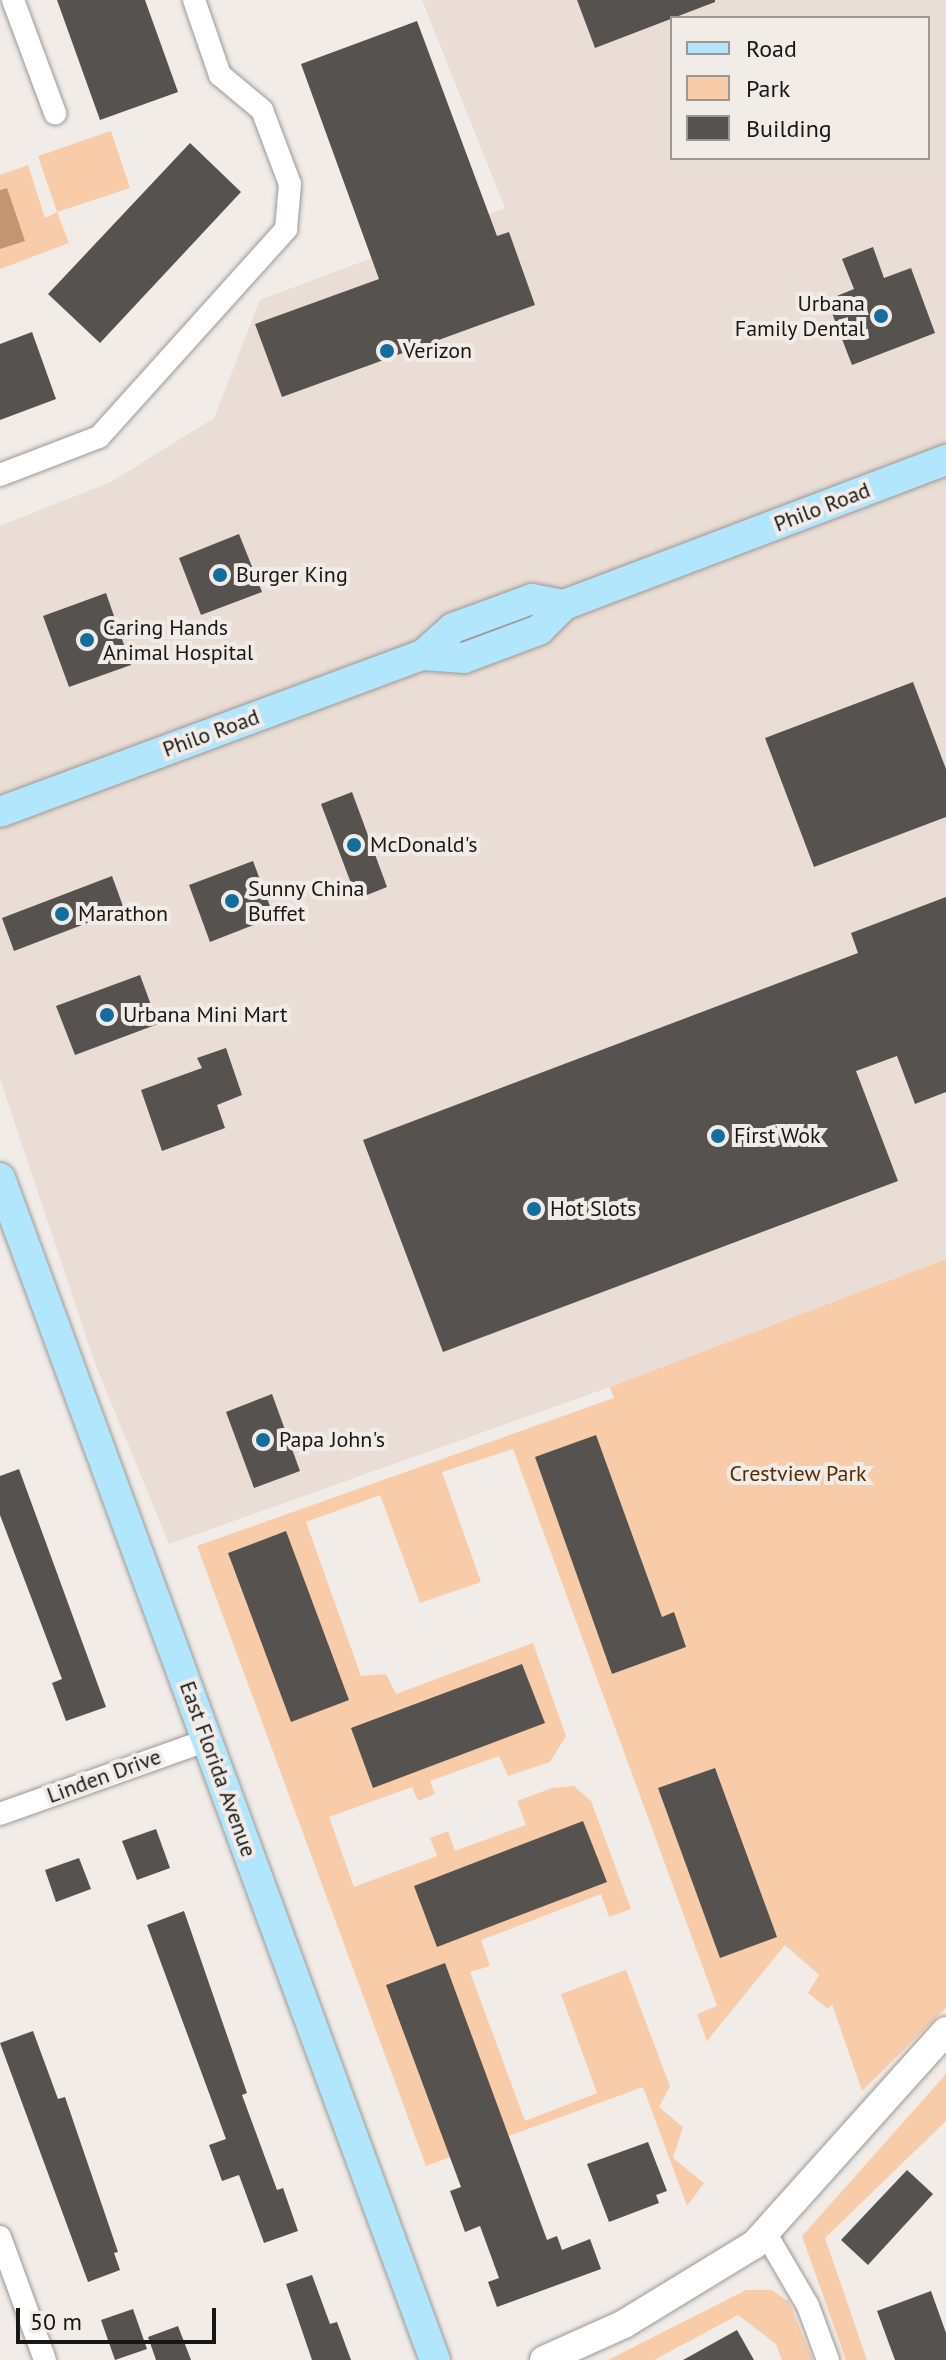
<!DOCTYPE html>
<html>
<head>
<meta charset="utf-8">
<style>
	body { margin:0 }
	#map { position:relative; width:946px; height:2360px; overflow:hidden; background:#f1ece8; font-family:"PT Sans",sans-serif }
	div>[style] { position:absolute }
	.built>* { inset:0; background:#e9ddd5 }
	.green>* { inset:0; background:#f8cca9 }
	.water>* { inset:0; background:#c29673 }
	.building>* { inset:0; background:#56524f }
	.roads { filter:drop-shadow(0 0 2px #9c9895) drop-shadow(0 0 2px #9c9895) }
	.minor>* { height:22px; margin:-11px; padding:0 11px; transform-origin:11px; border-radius:11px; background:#fff }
	.tertiary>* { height:28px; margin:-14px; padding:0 14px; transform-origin:14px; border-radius:14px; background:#fff }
	.secondary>* { height:30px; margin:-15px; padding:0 15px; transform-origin:15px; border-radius:15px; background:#b2e6fc }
	.dots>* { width:22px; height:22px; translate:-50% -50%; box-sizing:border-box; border:4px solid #f1ece8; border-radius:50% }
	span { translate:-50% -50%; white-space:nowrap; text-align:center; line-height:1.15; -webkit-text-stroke:8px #f1ece8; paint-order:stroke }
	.poi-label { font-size:22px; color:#181715 }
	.right { translate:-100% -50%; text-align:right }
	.left { translate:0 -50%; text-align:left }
	.street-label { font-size:22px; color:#181715 }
	.park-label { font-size:22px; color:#562c00 }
	.legend { position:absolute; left:670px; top:16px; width:260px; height:144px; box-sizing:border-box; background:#f1ece8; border:2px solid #9a9794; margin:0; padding:10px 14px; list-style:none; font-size:24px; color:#181715 }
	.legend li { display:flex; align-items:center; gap:16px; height:40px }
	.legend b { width:40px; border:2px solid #9a9794 }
	.scale { position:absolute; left:16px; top:2308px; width:200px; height:36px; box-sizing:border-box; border:4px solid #181715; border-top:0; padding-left:10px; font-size:24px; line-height:28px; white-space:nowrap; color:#181715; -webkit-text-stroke:6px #f1ece8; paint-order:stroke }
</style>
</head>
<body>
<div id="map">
	<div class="built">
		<div style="clip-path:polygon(evenodd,422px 0,946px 0,946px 1259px,610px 1387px,169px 1544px,96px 1366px,0 1079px,0 526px,111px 482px,214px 418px,260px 300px,505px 208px,422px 0,672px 18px,928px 18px,928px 158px,672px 158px,672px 18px)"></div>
	</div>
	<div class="green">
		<div style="clip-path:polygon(111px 131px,130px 188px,57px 212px,69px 243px,0 269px,0 175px,28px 165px,45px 218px,57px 212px,38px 156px)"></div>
		<div style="clip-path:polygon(946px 1259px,946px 2008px,862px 2091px,832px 2004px,828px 2009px,808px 1993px,819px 1975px,785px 1945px,707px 2041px,697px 2014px,717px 2006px,513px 1449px,442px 1472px,481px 1582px,420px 1603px,380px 1495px,306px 1522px,361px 1676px,386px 1674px,396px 1694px,533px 1643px,566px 1736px,550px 1762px,508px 1776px,499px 1756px,430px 1781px,435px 1794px,418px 1801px,412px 1787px,329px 1817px,354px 1887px,437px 1856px,430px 1838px,448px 1831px,455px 1851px,526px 1825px,517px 1801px,552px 1788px,574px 1786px,591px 1801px,631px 1909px,609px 1917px,601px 1894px,481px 1940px,490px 1966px,470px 1972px,525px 2121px,597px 2093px,561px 1994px,626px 1970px,670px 2086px,659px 2107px,683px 2127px,673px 2158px,704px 2183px,687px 2206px,643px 2087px,426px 2166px,197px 1546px,614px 1398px,610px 1387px)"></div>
		<div style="clip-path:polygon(946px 2074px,946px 2121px,825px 2238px,867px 2360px,846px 2360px,802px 2236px)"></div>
		<div style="clip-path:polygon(746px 2290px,772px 2290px,789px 2302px,813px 2360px,782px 2360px,776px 2344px,738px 2315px,654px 2360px,608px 2360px)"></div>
	</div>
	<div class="water">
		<div style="clip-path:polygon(7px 188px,25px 241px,0 249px,0 190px)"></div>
	</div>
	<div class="building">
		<div style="clip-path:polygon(57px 0,145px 0,178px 92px,100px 120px)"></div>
		<div style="clip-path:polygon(577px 0,715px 0,715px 2px,595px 48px)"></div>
		<div style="clip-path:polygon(417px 21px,497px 236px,509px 232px,535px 305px,282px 397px,255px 324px,379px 279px,301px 64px)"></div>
		<div style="clip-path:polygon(190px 143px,241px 192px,100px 343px,48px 294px)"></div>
		<div style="clip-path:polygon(873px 247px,884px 278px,911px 268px,935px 333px,852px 365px,827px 300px,854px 289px,842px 259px)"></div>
		<div style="clip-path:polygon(32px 332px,56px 399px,0 420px,0 344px)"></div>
		<div style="clip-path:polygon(239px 534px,262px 592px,201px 615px,179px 558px)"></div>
		<div style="clip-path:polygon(106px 593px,131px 665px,69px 687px,43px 616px)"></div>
		<div style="clip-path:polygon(913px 682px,946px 769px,946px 817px,814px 867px,765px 738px)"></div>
		<div style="clip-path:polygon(352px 792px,387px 887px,357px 899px,321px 804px)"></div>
		<div style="clip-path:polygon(253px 861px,274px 917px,210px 942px,189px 885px)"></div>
		<div style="clip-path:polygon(112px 876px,124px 909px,14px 951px,2px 918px)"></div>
		<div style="clip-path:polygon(946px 897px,946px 1092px,915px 1104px,897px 1056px,856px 1071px,898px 1181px,443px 1352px,363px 1140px,858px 953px,851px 933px)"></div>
		<div style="clip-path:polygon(140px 975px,158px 1024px,75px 1055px,56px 1006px)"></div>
		<div style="clip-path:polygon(226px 1048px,242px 1095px,217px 1105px,225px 1128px,162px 1151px,141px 1090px,202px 1068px,197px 1058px)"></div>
		<div style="clip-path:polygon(272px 1394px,300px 1471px,254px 1488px,226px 1412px)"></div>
		<div style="clip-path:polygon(596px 1435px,662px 1617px,674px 1612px,686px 1647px,612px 1674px,535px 1457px)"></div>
		<div style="clip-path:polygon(19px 1469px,106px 1707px,66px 1721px,52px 1683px,62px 1679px,0 1515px,0 1476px)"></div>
		<div style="clip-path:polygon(286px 1531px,349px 1700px,291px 1722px,228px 1553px)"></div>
		<div style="clip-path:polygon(522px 1664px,545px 1723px,373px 1788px,351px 1728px)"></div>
		<div style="clip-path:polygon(715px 1768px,777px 1937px,720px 1958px,658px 1788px)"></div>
		<div style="clip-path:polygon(583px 1821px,607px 1882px,437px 1947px,414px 1886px)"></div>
		<div style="clip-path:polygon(156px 1829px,170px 1868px,137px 1880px,122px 1841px)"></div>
		<div style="clip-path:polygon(79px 1858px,91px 1889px,56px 1902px,45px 1870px)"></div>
		<div style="clip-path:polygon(184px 1911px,247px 2093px,242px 2095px,277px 2190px,283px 2188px,298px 2231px,264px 2243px,239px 2175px,222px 2181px,209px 2145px,226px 2139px,147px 1925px)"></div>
		<div style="clip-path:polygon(445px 1963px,547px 2240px,557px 2236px,562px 2250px,590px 2239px,601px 2269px,497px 2307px,488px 2282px,499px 2278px,480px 2226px,465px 2232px,450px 2191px,461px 2187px,386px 1985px)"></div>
		<div style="clip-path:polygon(33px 2031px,58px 2099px,65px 2097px,118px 2252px,114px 2253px,120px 2270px,88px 2282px,0 2043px)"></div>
		<div style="clip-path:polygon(648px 2142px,667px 2191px,656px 2195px,659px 2203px,609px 2222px,587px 2164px)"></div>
		<div style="clip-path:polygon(907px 2170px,933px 2194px,868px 2265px,841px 2240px)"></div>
		<div style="clip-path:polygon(312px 2275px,330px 2324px,337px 2322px,351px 2360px,312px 2360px,286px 2284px)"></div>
		<div style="clip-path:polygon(931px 2291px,946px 2333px,946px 2360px,895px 2360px,877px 2311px)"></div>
		<div style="clip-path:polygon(133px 2309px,147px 2349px,115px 2360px,101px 2320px)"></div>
		<div style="clip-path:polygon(178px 2326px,191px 2360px,156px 2360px,148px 2337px)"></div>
		<div style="clip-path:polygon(737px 2330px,754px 2360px,683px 2360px)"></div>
	</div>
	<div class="roads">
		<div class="minor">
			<div style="left:13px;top:0;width:121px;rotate:69.6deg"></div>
			<div style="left:0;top:475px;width:106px;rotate:-21deg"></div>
			<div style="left:99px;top:437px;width:280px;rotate:-48deg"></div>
			<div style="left:286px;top:229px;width:45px;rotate:-84.9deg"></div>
			<div style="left:290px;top:184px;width:79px;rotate:-110.7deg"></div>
			<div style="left:262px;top:110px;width:55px;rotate:-140.2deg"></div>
			<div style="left:220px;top:75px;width:79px;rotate:-109.1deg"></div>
			<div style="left:0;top:1814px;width:221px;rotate:-19.6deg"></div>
			<div style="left:766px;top:2234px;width:83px;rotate:59.7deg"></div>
			<div style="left:808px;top:2306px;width:58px;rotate:69.7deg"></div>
			<div style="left:0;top:2237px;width:131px;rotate:69.9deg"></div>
		</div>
		<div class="tertiary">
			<div style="left:544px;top:2360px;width:88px;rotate:-24.2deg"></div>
			<div style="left:624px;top:2324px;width:153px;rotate:-31.4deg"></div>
			<div style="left:755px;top:2244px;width:286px;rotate:-48.1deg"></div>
		</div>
		<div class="secondary">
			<div style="left:423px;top:655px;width:41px;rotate:4.2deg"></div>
			<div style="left:464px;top:658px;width:80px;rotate:-20.5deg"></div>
			<div style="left:539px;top:630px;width:35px;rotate:-45deg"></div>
			<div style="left:564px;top:605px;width:409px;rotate:-20.8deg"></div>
			<div style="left:0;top:812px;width:451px;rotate:-20.4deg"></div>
			<div style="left:423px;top:655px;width:40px;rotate:-42deg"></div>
			<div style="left:453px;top:628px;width:84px;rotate:-20.2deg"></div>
			<div style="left:532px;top:599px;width:33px;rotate:11deg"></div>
			<div style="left:0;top:1178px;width:1260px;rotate:69.8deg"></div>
		</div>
	</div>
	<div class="dots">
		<div style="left:881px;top:316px;background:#136e9d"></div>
		<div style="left:387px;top:351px;background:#136e9d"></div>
		<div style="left:220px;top:575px;background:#136e9d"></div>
		<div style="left:87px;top:640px;background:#136e9d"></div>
		<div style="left:354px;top:845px;background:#136e9d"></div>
		<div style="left:232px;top:901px;background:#136e9d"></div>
		<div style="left:62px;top:914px;background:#136e9d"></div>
		<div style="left:107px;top:1015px;background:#136e9d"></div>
		<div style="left:718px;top:1136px;background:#136e9d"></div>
		<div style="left:534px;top:1209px;background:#136e9d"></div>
		<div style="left:263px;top:1440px;background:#136e9d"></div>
	</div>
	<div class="poi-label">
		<span class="right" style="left:865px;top:316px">Urbana<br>Family Dental</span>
		<span class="left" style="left:403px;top:351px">Verizon</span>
		<span class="left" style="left:236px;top:575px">Burger King</span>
		<span class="left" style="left:103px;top:640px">Caring Hands<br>Animal Hospital</span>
		<span class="left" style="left:370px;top:845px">McDonald's</span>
		<span class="left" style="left:248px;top:901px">Sunny China<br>Buffet</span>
		<span class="left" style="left:78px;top:914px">Marathon</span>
		<span class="left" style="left:123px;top:1015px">Urbana Mini Mart</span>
		<span class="left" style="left:734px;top:1136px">First Wok</span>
		<span class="left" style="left:550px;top:1209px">Hot Slots</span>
		<span class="left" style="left:279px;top:1440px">Papa John's</span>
	</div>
	<div class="street-label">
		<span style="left:822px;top:507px;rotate:-21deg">Philo Road</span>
		<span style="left:211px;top:733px;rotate:-20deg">Philo Road</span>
		<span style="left:218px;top:1769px;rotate:70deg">East Florida Avenue</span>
		<span style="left:104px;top:1776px;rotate:-20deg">Linden Drive</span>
	</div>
	<div class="park-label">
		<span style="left:798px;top:1474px">Crestview Park</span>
	</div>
	<ul class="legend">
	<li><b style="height:10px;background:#b2e6fc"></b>Road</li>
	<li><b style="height:22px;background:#f8cca9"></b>Park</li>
	<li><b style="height:22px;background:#56524f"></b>Building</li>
	</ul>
	<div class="scale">50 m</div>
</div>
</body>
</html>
